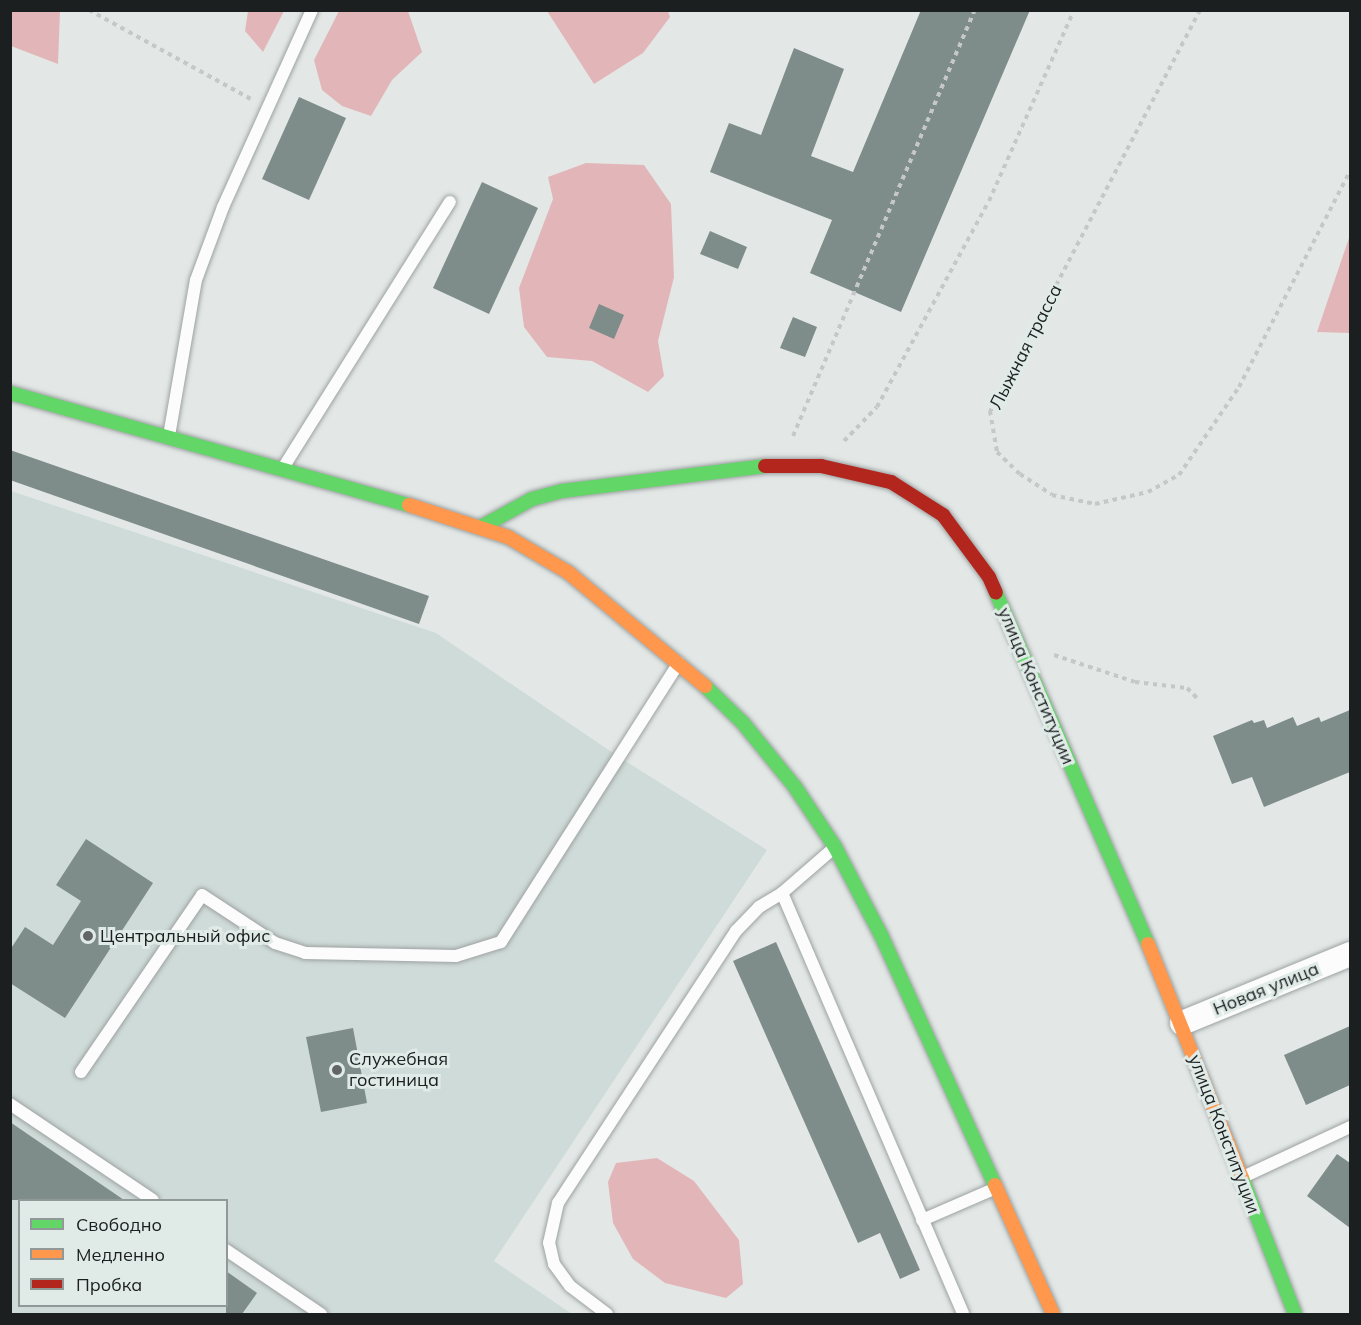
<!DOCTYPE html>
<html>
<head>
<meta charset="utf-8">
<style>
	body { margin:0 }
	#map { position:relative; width:1361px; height:1325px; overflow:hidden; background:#e3e8e7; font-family:Mulish,sans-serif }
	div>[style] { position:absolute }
	.built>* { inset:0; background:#cfdbd8 }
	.forest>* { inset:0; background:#e2b6b8 }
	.building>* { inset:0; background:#7e8c8a }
	.path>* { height:4px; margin-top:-2px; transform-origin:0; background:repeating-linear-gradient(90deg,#c6c8c8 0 4.5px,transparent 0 9px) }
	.roads { filter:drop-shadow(0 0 2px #9da2a1) drop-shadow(0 0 2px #9da2a1) }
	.lane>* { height:12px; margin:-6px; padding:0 6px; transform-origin:6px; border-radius:6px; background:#fbfcfb }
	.street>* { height:24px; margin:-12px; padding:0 12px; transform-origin:12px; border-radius:12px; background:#fbfcfb }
	.fast>* { height:14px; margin:-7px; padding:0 7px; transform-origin:7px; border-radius:7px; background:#63d668 }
	.slow>* { height:14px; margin:-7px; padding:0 7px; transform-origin:7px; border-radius:7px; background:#ff974d }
	.jam>* { height:14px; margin:-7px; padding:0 7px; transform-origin:7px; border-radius:7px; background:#b3261e }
	.dots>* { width:16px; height:16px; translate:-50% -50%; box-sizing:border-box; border:3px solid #e0ebe8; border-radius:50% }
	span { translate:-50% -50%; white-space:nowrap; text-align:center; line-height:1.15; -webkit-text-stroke:6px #e0ebe8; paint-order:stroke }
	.street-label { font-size:18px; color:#1b1f1f }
	.poi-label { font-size:18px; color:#1b1f1f }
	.left { translate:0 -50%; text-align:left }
	.frame { position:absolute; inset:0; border:12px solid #1b1f1f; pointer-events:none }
	.legend { position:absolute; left:18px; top:1199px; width:210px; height:108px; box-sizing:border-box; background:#e0ebe8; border:2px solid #919998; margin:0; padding:8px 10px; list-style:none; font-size:18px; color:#1b1f1f }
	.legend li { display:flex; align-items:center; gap:12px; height:30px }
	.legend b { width:30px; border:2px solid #919998 }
</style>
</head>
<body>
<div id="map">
	<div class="built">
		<div style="clip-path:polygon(evenodd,11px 491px,436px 633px,619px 757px,767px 850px,494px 1261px,572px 1314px,11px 1314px,11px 491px,20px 1200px,226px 1200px,226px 1306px,20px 1306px,20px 1200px)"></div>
	</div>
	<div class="forest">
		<div style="clip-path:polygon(10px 11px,60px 11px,58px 64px,11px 46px)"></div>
		<div style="clip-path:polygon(248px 11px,284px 11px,263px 52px,245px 31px)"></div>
		<div style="clip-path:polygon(339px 11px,408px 11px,422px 52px,392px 80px,371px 116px,342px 106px,322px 90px,314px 60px)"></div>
		<div style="clip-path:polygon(547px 11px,668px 11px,670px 17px,643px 53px,594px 84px)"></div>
		<div style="clip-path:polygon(586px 163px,644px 165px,671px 204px,674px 277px,658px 341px,664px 376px,648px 392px,592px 361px,547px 357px,524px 327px,519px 288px,553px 199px,548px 177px)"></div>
		<div style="clip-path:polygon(1350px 235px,1350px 333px,1317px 332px)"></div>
		<div style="clip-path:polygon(657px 1158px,694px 1181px,739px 1240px,743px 1284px,726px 1298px,665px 1283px,633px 1259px,613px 1223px,608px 1182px,616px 1163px)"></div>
	</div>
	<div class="building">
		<div style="clip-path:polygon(921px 10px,1030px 10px,901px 312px,810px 273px,832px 220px,710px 172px,729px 123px,761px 135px,794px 48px,844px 69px,811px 156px,853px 172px)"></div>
		<div style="clip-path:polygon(299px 97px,346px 118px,309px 200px,262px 179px)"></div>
		<div style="clip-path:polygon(482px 182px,538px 208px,489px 314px,433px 288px)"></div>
		<div style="clip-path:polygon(710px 231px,747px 247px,738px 269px,700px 254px)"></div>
		<div style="clip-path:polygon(599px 304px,624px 315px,614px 339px,589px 328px)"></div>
		<div style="clip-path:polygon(793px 317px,817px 327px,805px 357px,780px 348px)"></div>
		<div style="clip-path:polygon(10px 450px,429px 596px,419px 624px,10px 480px)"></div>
		<div style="clip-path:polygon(1350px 710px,1350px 772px,1264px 807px,1252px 777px,1232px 784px,1213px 736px,1252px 720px,1254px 723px,1264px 720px,1267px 728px,1293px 717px,1297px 726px,1319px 717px,1321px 722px)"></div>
		<div style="clip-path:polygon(86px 839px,153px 883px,65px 1018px,10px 983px,10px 950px,25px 927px,53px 945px,81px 901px,56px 885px)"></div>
		<div style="clip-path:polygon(776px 942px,920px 1270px,900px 1279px,880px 1233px,858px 1243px,733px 961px)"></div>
		<div style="clip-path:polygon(1350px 1026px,1350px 1085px,1306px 1105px,1284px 1055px)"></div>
		<div style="clip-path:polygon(353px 1028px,367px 1103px,321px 1112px,306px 1037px)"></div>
		<div style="clip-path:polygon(10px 1122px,124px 1200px,10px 1200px)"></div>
		<div style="clip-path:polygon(1337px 1154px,1350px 1163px,1350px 1228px,1307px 1196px)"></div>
		<div style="clip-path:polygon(226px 1271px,257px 1293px,242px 1314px,226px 1314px)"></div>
	</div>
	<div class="path">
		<div style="left:89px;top:10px;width:185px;rotate:28.8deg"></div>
		<div style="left:1200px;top:10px;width:453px;rotate:117.6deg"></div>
		<div style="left:990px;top:411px;width:42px;rotate:80.3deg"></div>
		<div style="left:997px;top:452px;width:32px;rotate:44deg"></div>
		<div style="left:1020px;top:474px;width:38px;rotate:33deg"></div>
		<div style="left:1052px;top:495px;width:44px;rotate:11.8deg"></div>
		<div style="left:1095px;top:504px;width:54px;rotate:-12.8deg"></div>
		<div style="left:1148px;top:492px;width:35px;rotate:-29deg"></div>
		<div style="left:1179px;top:475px;width:107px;rotate:-55.7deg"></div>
		<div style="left:1239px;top:387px;width:243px;rotate:-62.8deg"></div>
		<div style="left:793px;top:436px;width:463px;rotate:-66.9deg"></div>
		<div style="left:844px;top:441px;width:47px;rotate:-45.9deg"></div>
		<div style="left:877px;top:407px;width:234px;rotate:-61.5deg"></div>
		<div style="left:989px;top:201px;width:209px;rotate:-66deg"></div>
		<div style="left:1054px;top:655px;width:85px;rotate:18.4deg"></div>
		<div style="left:1135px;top:682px;width:52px;rotate:6.6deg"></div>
		<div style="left:1187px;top:688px;width:17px;rotate:45deg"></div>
	</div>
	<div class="roads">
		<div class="lane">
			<div style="left:169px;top:436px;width:158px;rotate:-80.2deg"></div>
			<div style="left:196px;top:280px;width:78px;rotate:-69.7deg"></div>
			<div style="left:223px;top:207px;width:216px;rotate:-65.7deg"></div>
			<div style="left:283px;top:468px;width:314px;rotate:-57.9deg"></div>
			<div style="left:782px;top:893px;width:458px;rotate:66.7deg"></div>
			<div style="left:81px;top:1072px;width:214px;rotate:-55.6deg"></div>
			<div style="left:202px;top:895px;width:87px;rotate:33.3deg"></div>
			<div style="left:275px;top:943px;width:32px;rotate:18deg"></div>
			<div style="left:305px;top:953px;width:151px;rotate:1.1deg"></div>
			<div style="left:456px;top:956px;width:47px;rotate:-17.3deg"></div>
			<div style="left:501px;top:942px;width:331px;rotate:-57.5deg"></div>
			<div style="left:10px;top:1104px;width:172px;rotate:33.9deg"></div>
			<div style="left:1243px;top:1177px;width:118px;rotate:-25deg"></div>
			<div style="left:922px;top:1220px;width:81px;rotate:-23.4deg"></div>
			<div style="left:226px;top:1250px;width:115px;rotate:34deg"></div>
			<div style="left:607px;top:1314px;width:46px;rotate:-142.9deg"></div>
			<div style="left:570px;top:1286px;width:27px;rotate:-126deg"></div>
			<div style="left:554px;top:1264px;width:22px;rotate:-103deg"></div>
			<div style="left:549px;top:1243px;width:41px;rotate:-77.3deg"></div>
			<div style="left:558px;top:1203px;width:325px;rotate:-56.8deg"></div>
			<div style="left:736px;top:931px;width:33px;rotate:-46deg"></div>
			<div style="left:759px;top:907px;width:27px;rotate:-31deg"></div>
			<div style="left:782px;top:893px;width:69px;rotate:-40.9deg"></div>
		</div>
		<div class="street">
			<div style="left:1182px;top:1023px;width:182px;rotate:-22.3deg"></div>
		</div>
		<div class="fast">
			<div style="left:10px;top:393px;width:414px;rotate:15.7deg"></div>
			<div style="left:481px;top:527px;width:58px;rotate:-28.8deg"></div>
			<div style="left:532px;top:499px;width:31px;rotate:-15deg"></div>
			<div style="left:562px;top:491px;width:205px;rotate:-7deg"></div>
			<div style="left:996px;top:593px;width:382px;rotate:66.6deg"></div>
			<div style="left:705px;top:686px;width:53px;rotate:44.2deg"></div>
			<div style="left:743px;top:723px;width:82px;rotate:50.9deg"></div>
			<div style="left:795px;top:787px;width:72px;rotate:56.3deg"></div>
			<div style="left:835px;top:847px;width:99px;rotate:62.4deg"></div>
			<div style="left:881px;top:935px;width:275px;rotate:65.5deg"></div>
			<div style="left:1242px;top:1178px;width:146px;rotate:68.7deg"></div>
		</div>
		<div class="slow">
			<div style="left:409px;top:505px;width:104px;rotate:17.9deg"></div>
			<div style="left:508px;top:537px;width:71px;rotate:30.5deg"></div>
			<div style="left:569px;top:573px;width:177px;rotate:39.7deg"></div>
			<div style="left:1148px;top:944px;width:252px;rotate:68.1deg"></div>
			<div style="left:995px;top:1185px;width:141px;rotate:65.8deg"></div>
		</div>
		<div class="jam">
			<div style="left:765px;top:466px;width:56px"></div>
			<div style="left:821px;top:466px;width:72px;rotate:12.9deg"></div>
			<div style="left:891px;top:482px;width:62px;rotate:32.4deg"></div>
			<div style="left:943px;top:515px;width:77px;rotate:53.4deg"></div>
			<div style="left:989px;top:577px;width:17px;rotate:66deg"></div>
		</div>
	</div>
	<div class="dots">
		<div style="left:88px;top:936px;background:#616565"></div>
		<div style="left:337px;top:1070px;background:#616565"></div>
	</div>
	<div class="street-label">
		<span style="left:1026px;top:347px;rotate:-63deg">Лыжная трасса</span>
		<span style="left:1036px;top:686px;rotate:67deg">улица Конституции</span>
		<span style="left:1266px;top:989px;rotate:-22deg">Новая улица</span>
		<span style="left:1224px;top:1134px;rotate:69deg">улица Конституции</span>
	</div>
	<div class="poi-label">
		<span class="left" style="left:100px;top:936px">Центральный офис</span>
		<span class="left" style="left:349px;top:1070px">Служебная<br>гостиница</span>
	</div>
	<div class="frame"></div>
	<ul class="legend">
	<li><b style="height:8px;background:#63d668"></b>Свободно</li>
	<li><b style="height:8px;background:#ff974d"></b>Медленно</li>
	<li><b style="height:8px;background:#b3261e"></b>Пробка</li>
	</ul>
</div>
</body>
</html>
